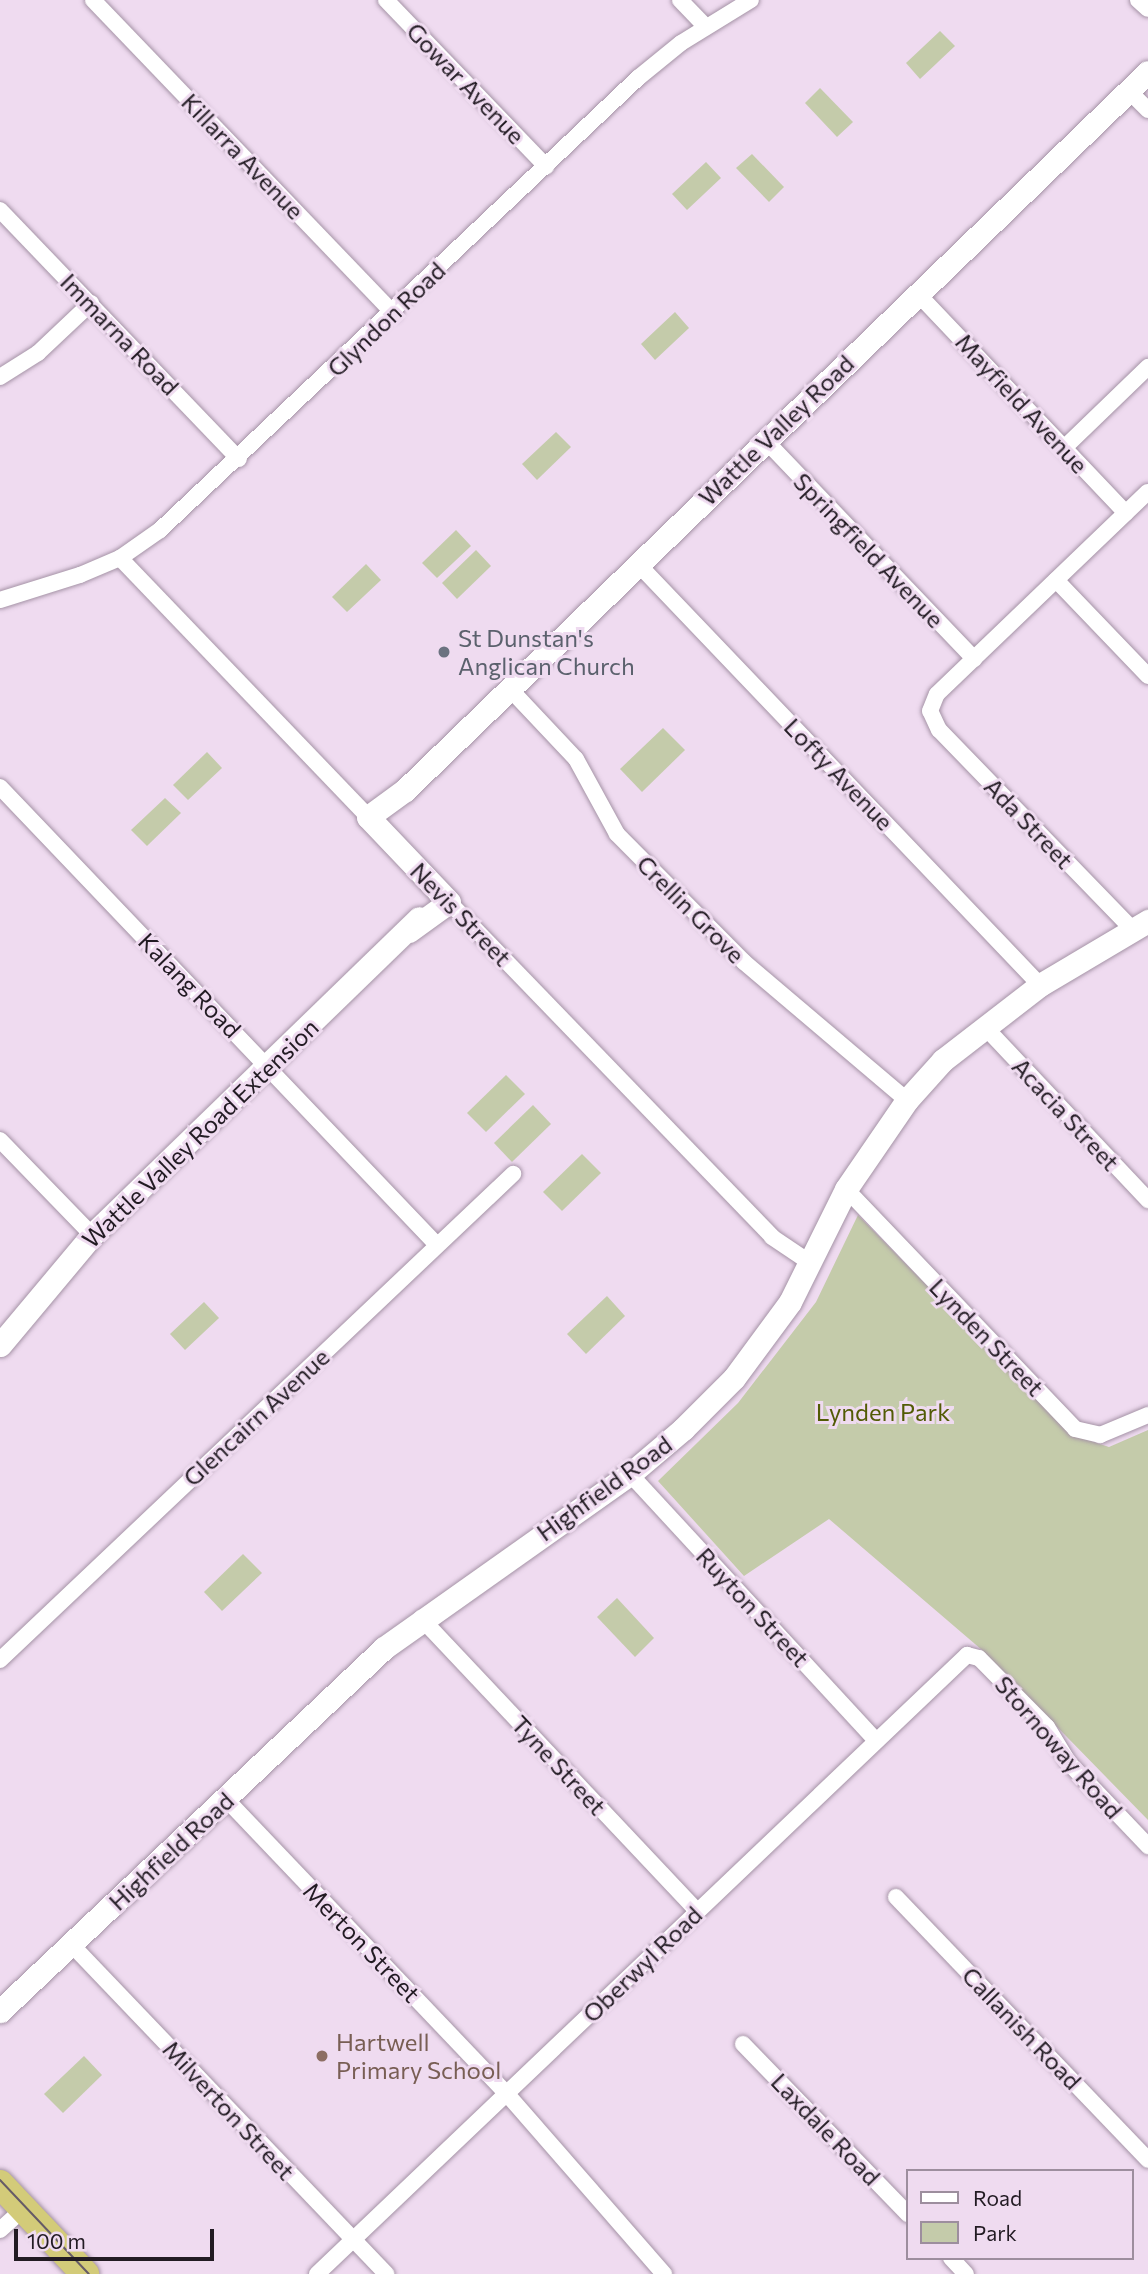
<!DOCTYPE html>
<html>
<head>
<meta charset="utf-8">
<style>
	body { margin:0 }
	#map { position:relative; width:1148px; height:2274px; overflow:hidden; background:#efdbf0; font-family:Commissioner,sans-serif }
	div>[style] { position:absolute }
	.green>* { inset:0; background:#c4cbaa }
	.roads { filter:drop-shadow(0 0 2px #a593a6) drop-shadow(0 0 2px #a593a6) }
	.street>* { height:16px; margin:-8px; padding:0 8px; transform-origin:8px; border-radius:8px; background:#fff }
	.secondary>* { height:23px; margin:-11.5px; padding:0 11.5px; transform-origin:11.5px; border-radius:11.5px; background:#fff }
	.highway>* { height:28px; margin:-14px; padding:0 14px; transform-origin:14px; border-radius:14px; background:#d3cb79 }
	.tram>* { height:2px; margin:-1px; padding:0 1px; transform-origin:1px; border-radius:1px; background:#665b67 }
	.dots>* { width:19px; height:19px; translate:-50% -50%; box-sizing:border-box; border:4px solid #efdbf0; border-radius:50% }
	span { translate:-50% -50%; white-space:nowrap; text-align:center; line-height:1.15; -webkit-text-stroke:6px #efdbf0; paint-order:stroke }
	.street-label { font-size:24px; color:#221b23 }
	.worship-label { font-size:24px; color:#5b616d }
	.left { translate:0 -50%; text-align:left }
	.park-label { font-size:24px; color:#525b05 }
	.education-label { font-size:24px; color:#785e54 }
	.legend { position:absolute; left:906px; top:2169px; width:228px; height:91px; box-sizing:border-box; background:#efdbf0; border:2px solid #9d8e9e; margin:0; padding:9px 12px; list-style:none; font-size:21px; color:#221b23 }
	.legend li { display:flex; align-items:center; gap:14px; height:35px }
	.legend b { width:35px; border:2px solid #9d8e9e }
	.scale { position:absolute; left:14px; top:2229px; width:200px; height:32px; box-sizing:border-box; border:4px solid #221b23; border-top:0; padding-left:9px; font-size:21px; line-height:24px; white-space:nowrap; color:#221b23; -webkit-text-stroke:5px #efdbf0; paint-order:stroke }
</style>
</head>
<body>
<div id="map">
	<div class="green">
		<div style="clip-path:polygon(940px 31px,955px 46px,920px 79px,906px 63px)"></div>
		<div style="clip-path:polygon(820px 88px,853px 122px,837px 137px,805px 103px)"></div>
		<div style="clip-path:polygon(752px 154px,784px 187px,769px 202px,736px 168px)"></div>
		<div style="clip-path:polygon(706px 162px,721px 178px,687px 210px,672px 194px)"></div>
		<div style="clip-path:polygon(675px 312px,689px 328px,655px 360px,641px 344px)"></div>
		<div style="clip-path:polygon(556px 432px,571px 447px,537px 480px,522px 464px)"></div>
		<div style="clip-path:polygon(456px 530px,471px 546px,437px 578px,422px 563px)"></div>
		<div style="clip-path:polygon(476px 550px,491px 566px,457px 599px,442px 583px)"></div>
		<div style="clip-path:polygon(366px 564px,381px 580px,347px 612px,332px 597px)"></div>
		<div style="clip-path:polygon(663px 728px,685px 750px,642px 792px,620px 769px)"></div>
		<div style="clip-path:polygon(207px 752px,222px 768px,188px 800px,173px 785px)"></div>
		<div style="clip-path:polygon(165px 798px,181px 813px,147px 846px,131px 830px)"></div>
		<div style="clip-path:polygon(506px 1075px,525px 1094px,486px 1132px,467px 1113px)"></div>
		<div style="clip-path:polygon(533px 1105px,551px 1124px,512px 1162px,494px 1143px)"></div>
		<div style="clip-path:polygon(582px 1154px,601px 1173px,562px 1211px,543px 1192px)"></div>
		<div style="clip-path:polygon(858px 1215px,1073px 1435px,1109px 1447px,1148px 1430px,1148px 1820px,982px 1650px,829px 1519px,744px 1576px,658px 1481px,738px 1403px,816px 1302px)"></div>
		<div style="clip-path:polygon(607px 1296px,625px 1316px,586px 1354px,567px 1334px)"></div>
		<div style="clip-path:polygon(204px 1302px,219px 1318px,185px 1350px,170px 1334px)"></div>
		<div style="clip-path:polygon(243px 1554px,262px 1573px,222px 1611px,204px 1592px)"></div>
		<div style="clip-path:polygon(617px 1598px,654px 1638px,635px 1657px,597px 1617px)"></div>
		<div style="clip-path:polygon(84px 2056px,102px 2075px,63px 2113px,44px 2094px)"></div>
	</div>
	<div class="roads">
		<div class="street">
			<div style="left:93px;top:0;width:434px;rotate:46.2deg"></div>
			<div style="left:386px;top:0;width:231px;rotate:46.1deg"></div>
			<div style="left:680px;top:0;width:37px;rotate:46deg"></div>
			<div style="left:1138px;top:0;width:13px;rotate:42deg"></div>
			<div style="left:1129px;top:91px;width:27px;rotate:45deg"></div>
			<div style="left:0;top:210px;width:345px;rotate:46.2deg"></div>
			<div style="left:918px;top:294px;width:302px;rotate:46.5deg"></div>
			<div style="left:0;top:377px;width:45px;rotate:-32.3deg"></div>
			<div style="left:38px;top:353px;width:73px;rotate:-43.3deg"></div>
			<div style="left:765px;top:440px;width:303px;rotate:46.3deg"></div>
			<div style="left:1064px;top:448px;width:117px;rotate:-44deg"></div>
			<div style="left:120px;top:558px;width:359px;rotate:46.2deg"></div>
			<div style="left:638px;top:564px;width:582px;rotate:46.32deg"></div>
			<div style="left:1056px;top:580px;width:133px;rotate:46.2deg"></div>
			<div style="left:0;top:600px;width:84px;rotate:-17.4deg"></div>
			<div style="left:80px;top:575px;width:43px;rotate:-23deg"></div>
			<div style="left:120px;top:558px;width:49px;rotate:-35deg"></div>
			<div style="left:160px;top:530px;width:658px;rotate:-43.4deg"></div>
			<div style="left:638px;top:78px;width:55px;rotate:-39.1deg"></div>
			<div style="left:681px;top:43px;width:82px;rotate:-31.6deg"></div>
			<div style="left:510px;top:689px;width:96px;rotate:46.7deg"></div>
			<div style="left:576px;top:759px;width:85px;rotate:61.3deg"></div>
			<div style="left:617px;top:834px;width:180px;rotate:45.2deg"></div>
			<div style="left:744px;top:962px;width:214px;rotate:40.3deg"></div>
			<div style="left:0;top:787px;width:633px;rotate:46.34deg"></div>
			<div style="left:449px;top:902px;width:465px;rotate:46deg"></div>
			<div style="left:772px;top:1237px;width:45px;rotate:34deg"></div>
			<div style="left:1134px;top:931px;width:280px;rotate:-134.1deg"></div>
			<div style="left:939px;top:730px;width:21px;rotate:-115deg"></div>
			<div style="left:930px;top:711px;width:18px;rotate:-68deg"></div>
			<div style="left:937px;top:694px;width:292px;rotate:-43.8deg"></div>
			<div style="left:985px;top:1027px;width:238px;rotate:46.7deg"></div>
			<div style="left:0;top:1140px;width:132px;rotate:45.9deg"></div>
			<div style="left:846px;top:1189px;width:332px;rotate:46.3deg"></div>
			<div style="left:1075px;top:1429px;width:26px;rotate:13deg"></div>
			<div style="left:1100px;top:1435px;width:52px;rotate:-22.6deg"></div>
			<div style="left:630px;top:1474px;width:363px;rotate:47.3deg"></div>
			<div style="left:421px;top:1618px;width:403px;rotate:46.7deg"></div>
			<div style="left:0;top:1660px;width:707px;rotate:-43.45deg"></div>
			<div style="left:226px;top:1799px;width:407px;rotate:46.4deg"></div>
			<div style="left:507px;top:2094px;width:239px;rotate:48.9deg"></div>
			<div style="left:896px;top:1897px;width:364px;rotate:46.2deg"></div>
			<div style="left:72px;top:1945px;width:455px;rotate:46.3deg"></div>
			<div style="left:743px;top:2044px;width:237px;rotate:45.9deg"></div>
			<div style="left:0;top:2230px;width:31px;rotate:-42deg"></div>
			<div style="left:951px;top:2258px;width:22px;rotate:47deg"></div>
			<div style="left:317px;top:2274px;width:898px;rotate:-43.6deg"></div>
			<div style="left:967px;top:1655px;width:12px;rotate:14deg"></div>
			<div style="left:979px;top:1658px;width:97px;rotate:45.4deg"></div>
			<div style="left:1047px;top:1727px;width:42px;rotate:58.6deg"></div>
			<div style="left:1069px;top:1763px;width:115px;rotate:46.4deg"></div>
		</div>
		<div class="secondary">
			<div style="left:409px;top:931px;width:49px;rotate:-35.9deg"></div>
			<div style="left:449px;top:902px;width:117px;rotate:-133.6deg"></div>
			<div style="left:368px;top:817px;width:46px;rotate:-36.1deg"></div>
			<div style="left:405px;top:790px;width:1033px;rotate:-44.02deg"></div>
			<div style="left:0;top:1345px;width:143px;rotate:-50.1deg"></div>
			<div style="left:92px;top:1235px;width:455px;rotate:-44.1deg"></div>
			<div style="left:0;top:2011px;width:528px;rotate:-43.39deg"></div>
			<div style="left:384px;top:1648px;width:301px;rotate:-35.3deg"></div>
			<div style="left:630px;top:1474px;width:70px;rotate:-40.3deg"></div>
			<div style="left:683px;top:1429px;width:72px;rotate:-45deg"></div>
			<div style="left:734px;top:1378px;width:94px;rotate:-53.6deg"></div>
			<div style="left:790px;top:1302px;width:126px;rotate:-63.6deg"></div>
			<div style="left:846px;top:1189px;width:108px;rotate:-55.6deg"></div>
			<div style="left:907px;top:1100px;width:54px;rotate:-48deg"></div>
			<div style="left:943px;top:1060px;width:123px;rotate:-37.7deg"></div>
			<div style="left:1040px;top:985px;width:126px;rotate:-30.7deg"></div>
		</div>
		<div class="highway">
			<div style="left:0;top:2184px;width:124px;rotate:46.6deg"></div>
		</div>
	</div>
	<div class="tram">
		<div style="left:0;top:2180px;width:129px;rotate:46.6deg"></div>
	</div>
	<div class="dots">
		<div style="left:444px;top:652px;background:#6b7280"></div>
		<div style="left:322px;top:2056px;background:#8d6e63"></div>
	</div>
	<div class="street-label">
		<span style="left:466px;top:83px;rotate:46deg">Gowar Avenue</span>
		<span style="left:243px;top:156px;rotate:46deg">Killarra Avenue</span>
		<span style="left:386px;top:319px;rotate:-44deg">Glyndon Road</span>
		<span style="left:120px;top:334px;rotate:46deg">Immarna Road</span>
		<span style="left:1022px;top:403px;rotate:47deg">Mayfield Avenue</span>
		<span style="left:776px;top:430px;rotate:-44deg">Wattle Valley Road</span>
		<span style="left:869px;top:550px;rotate:46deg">Springfield Avenue</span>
		<span style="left:839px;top:774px;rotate:46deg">Lofty Avenue</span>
		<span style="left:1029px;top:823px;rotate:46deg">Ada Street</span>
		<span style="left:691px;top:909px;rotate:45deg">Crellin Grove</span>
		<span style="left:461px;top:914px;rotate:46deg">Nevis Street</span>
		<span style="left:190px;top:985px;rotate:46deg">Kalang Road</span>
		<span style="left:1066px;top:1114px;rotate:47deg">Acacia Street</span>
		<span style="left:200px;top:1133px;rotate:-44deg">Wattle Valley Road Extension</span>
		<span style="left:987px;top:1337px;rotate:46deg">Lynden Street</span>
		<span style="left:256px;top:1417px;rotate:-43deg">Glencairn Avenue</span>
		<span style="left:604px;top:1488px;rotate:-36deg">Highfield Road</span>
		<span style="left:753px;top:1607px;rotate:47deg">Ruyton Street</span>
		<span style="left:1059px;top:1747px;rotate:49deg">Stornoway Road</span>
		<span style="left:559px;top:1765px;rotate:47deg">Tyne Street</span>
		<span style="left:171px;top:1851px;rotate:-43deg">Highfield Road</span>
		<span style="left:362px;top:1942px;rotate:46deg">Merton Street</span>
		<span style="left:642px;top:1964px;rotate:-44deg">Oberwyl Road</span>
		<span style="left:1022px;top:2028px;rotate:46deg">Callanish Road</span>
		<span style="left:229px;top:2110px;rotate:47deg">Milverton Street</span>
		<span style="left:826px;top:2129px;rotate:46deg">Laxdale Road</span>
	</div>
	<div class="worship-label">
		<span class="left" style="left:458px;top:652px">St Dunstan's<br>Anglican Church</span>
	</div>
	<div class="park-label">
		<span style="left:883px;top:1412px">Lynden Park</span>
	</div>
	<div class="education-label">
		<span class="left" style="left:336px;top:2056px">Hartwell<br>Primary School</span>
	</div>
	<ul class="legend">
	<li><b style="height:9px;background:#fff"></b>Road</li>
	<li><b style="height:19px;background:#c4cbaa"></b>Park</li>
	</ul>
	<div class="scale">100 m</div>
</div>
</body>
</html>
